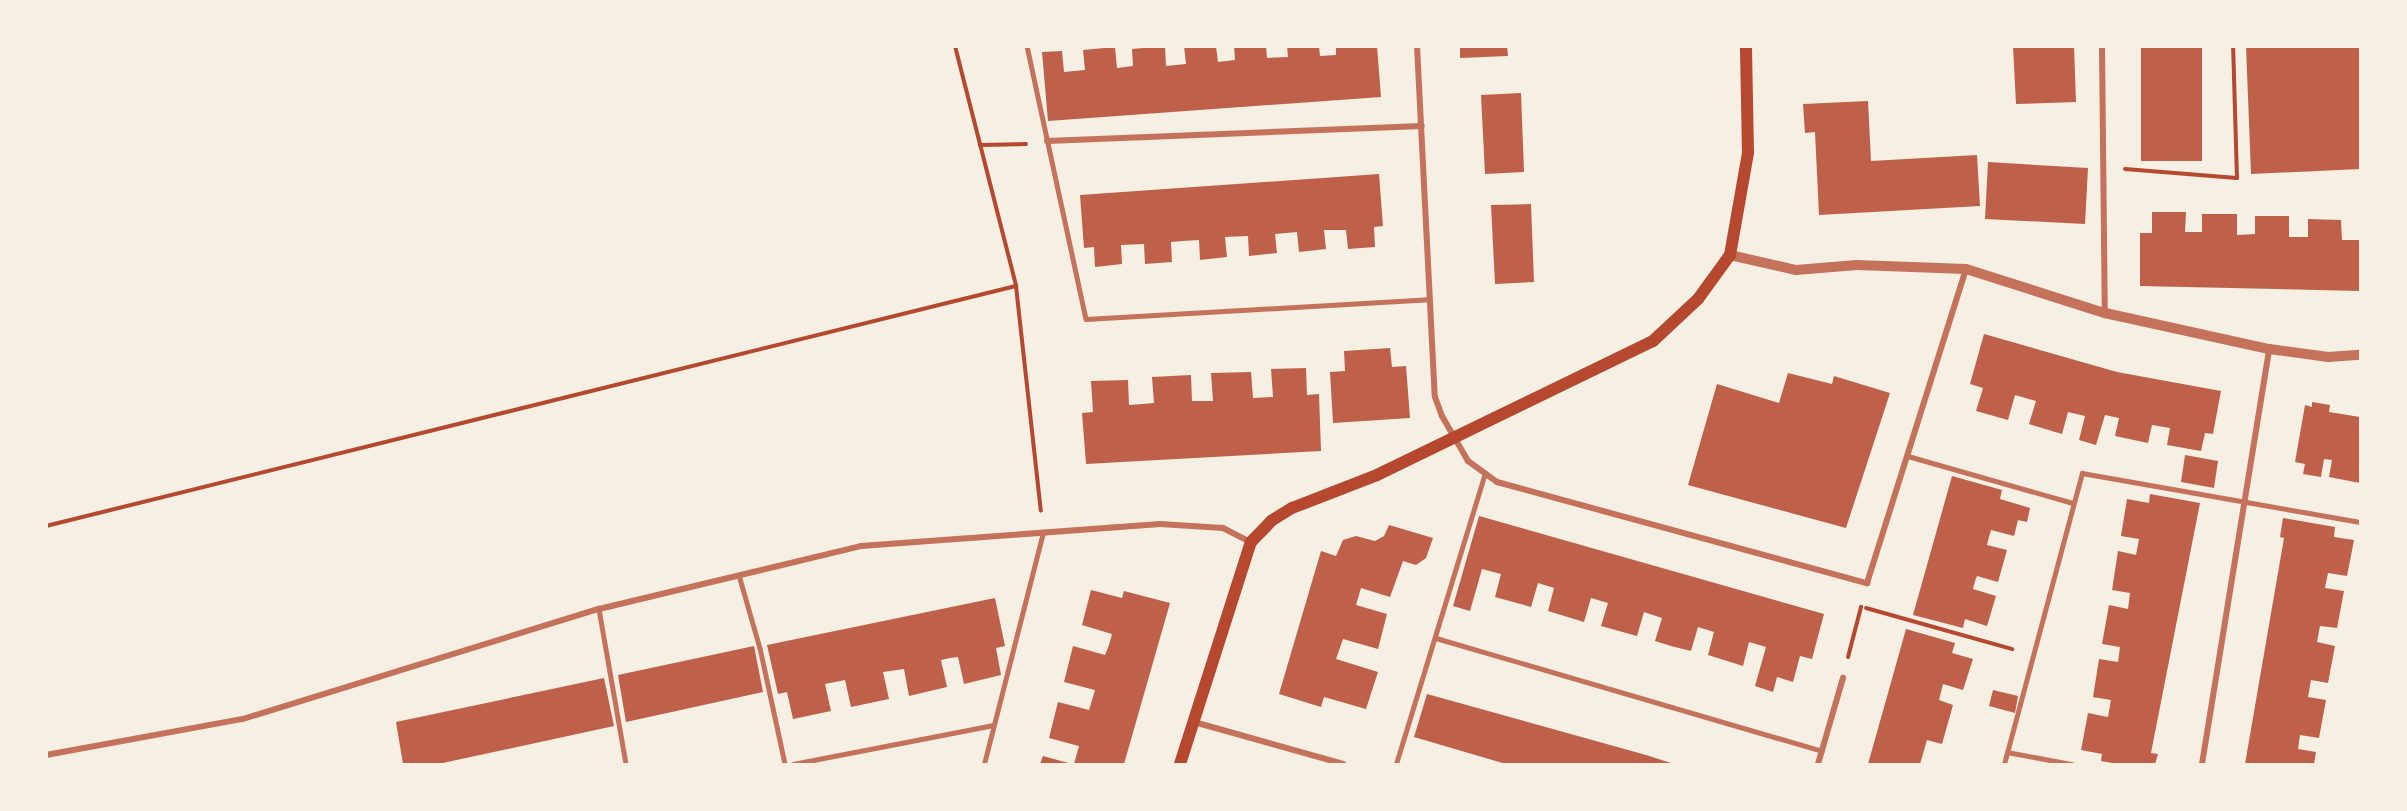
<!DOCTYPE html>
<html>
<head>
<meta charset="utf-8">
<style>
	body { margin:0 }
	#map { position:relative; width:2407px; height:811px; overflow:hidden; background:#f6efe4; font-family:Figtree,sans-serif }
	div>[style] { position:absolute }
	.building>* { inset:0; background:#bf614a }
	.path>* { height:4px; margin:-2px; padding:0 2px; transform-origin:2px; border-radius:2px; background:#b5482f }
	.service>* { height:4.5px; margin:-2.25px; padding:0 2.25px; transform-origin:2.25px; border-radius:2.25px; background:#c5725c }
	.minor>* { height:6px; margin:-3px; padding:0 3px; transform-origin:3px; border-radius:3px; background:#c5725c }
	.tertiary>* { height:10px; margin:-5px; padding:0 5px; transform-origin:5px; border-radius:5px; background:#c5725c }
	.secondary>* { height:12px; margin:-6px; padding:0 6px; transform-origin:6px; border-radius:6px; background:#b5482f }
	span { translate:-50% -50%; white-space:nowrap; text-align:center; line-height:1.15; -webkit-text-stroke:4.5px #f6efe4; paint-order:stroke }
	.frame { position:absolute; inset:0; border:48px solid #f6efe4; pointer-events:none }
</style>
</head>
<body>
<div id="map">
	<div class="building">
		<div style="clip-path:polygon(1165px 46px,1166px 66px,1186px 64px,1184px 46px,1216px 46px,1218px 62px,1235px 60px,1234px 46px,1266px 46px,1267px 58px,1288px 57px,1287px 46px,1319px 46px,1320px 56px,1336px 55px,1336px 46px,1377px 46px,1381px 97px,1048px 121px,1042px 52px,1062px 51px,1064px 72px,1085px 70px,1083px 50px,1115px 47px,1117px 68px,1133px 66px,1132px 49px)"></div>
		<div style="clip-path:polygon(1460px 46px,1507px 46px,1508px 56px,1460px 58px)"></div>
		<div style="clip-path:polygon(2013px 46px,2074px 46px,2076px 102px,2016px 104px)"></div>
		<div style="clip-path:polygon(2141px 46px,2202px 46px,2202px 161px,2141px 161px)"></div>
		<div style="clip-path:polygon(2246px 46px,2360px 46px,2360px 169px,2251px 174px)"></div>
		<div style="clip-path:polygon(1521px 93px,1524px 172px,1485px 174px,1481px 95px)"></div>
		<div style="clip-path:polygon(1868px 101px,1871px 161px,1977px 155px,1980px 206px,1819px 215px,1815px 132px,1805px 133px,1803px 104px)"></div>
		<div style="clip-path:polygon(1988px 162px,2088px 168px,2085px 224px,1985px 219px)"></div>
		<div style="clip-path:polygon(1379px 174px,1383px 226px,1374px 227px,1375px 247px,1348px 249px,1346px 230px,1324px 230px,1326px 249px,1299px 252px,1297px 232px,1275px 234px,1277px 253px,1249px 256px,1248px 236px,1225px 237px,1227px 257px,1200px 260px,1199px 240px,1183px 241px,1171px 242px,1172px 262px,1145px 264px,1144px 244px,1121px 245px,1122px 264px,1095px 267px,1094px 247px,1084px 248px,1080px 195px)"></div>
		<div style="clip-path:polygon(1531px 204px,1534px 282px,1495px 284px,1491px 205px)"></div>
		<div style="clip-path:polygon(2152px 212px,2186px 212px,2185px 232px,2202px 232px,2202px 214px,2237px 214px,2237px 235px,2255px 234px,2255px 216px,2289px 216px,2289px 237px,2308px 237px,2308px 219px,2341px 220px,2342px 240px,2360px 240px,2360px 291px,2140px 286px,2140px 233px,2152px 233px)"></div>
		<div style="clip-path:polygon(1984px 334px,2117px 372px,2221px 391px,2213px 434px,2205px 433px,2201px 451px,2167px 445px,2170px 428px,2152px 425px,2148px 443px,2115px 436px,2119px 418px,2105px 415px,2096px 445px,2079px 440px,2085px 416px,2068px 412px,2062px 434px,2029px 424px,2036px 401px,2015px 395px,2008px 420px,1976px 411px,1983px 388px,1970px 384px)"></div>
		<div style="clip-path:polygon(1390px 348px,1392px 367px,1406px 366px,1410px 418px,1333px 423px,1330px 372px,1345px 371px,1344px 351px)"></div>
		<div style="clip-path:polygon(1306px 368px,1307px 395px,1319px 394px,1321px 451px,1086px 464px,1082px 413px,1093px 412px,1091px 381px,1128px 380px,1129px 405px,1143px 404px,1154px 403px,1152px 377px,1191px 375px,1192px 401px,1213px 401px,1211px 373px,1251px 372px,1253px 398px,1273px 397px,1271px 369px)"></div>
		<div style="clip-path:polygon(1788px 373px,1832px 384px,1834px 376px,1890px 393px,1846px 528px,1688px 485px,1717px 384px,1779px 403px)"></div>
		<div style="clip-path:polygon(2312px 402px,2330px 405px,2329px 412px,2360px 417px,2360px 483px,2329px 477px,2332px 460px,2324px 459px,2321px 477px,2303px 474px,2305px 464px,2295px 462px,2305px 405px,2312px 407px)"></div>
		<div style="clip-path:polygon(2185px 455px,2218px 461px,2214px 488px,2181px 482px)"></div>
		<div style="clip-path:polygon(1952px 476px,2002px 490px,2000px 499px,2030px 508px,2027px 522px,2018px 520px,2014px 536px,1991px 530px,1989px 537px,1987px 545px,2007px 550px,1998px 582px,1977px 576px,1975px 581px,1973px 589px,1996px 596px,1987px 626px,1965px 619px,1963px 628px,1913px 615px)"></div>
		<div style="clip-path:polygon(2150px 494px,2200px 503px,2151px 753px,2158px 754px,2155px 764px,2118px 764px,2101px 761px,2102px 754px,2081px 750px,2088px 713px,2108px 717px,2111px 700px,2093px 697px,2099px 659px,2118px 662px,2120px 647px,2102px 644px,2109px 605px,2128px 609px,2130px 593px,2112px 590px,2118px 551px,2136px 555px,2139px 539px,2121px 536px,2127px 499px,2149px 503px)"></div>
		<div style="clip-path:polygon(1479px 516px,1824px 614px,1812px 659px,1800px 656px,1793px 682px,1777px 677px,1773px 692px,1755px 686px,1766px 647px,1749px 642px,1743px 666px,1708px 655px,1714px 632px,1698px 627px,1691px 651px,1671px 646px,1655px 641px,1662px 618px,1644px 612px,1637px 636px,1601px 626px,1608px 603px,1591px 598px,1584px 622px,1548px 611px,1554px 588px,1538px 583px,1531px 607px,1495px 597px,1501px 574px,1482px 569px,1470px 611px,1453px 606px)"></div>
		<div style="clip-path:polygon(2283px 518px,2335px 527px,2334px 537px,2354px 540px,2347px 576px,2328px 573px,2325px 588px,2344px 591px,2337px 628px,2320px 626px,2317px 642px,2335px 646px,2328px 683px,2311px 680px,2308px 697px,2326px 700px,2319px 738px,2300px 735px,2298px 749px,2316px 752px,2314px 764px,2245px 764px,2284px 538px,2280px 537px)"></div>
		<div style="clip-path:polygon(1389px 525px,1433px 538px,1426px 558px,1416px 565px,1403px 561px,1390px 597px,1361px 588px,1356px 605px,1387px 614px,1378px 649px,1343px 639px,1336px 659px,1378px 672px,1366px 709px,1324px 697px,1321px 707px,1279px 694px,1321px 551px,1336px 556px,1343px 540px,1356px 536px,1375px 541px,1384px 536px)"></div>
		<div style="clip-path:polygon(1091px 590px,1122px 598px,1124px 591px,1170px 603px,1124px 764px,1074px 764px,1079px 746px,1049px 738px,1058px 702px,1089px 710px,1095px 690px,1064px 682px,1073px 646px,1105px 655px,1109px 645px,1112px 634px,1082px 625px)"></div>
		<div style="clip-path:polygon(995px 598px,1005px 646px,996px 648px,1001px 675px,964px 684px,958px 657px,950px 658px,941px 660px,947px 687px,909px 696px,904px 669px,883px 672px,889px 699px,851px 707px,845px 680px,825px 684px,831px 711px,793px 719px,787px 692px,778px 694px,767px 645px)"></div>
		<div style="clip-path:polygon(1906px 629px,1955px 643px,1952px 653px,1973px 659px,1963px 690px,1943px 684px,1939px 700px,1953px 705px,1942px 744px,1927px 740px,1920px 764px,1868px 764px)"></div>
		<div style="clip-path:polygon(754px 646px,763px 692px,626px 722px,618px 675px)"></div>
		<div style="clip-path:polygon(604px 678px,614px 726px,438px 764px,403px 764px,396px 722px)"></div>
		<div style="clip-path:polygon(1993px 690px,2018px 696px,2015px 713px,1989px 706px)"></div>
		<div style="clip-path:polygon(1427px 694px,1646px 755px,1674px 764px,1506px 764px,1414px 737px)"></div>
		<div style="clip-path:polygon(1043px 756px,1072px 764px,1040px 764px)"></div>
	</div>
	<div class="path">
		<div style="left:955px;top:46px;width:248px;rotate:75.7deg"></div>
		<div style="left:1016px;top:286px;width:226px;rotate:83.7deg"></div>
		<div style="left:980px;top:145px;width:46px;rotate:-1.2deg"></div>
		<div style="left:2125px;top:169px;width:112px;rotate:4.6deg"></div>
		<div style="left:2237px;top:178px;width:132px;rotate:-91.7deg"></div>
		<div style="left:46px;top:526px;width:999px;rotate:-13.9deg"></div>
		<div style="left:1866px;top:608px;width:152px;rotate:15.7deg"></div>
		<div style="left:1848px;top:657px;width:52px;rotate:-75.4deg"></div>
	</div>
	<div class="service">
		<div style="left:1027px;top:46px;width:279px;rotate:77.8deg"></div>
		<div style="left:1086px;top:319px;width:343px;rotate:-3.3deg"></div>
		<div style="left:1908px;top:456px;width:172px;rotate:15.9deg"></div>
		<div style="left:739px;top:575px;width:76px;rotate:74deg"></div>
		<div style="left:760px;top:648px;width:119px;rotate:77.8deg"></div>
		<div style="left:599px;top:609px;width:157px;rotate:80.1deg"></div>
		<div style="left:1436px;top:638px;width:402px;rotate:16.3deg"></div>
		<div style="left:2007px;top:752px;width:66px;rotate:10.5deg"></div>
		<div style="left:793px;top:764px;width:204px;rotate:-11deg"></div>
		<div style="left:984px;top:764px;width:238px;rotate:-75.7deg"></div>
		<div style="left:1396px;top:764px;width:304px;rotate:-73deg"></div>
		<div style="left:2004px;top:764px;width:301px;rotate:-75deg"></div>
		<div style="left:2082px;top:473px;width:282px;rotate:10deg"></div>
	</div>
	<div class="minor">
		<div style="left:1417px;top:46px;width:351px;rotate:87.1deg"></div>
		<div style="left:1435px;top:397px;width:20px;rotate:70deg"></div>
		<div style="left:1442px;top:416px;width:52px;rotate:60deg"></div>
		<div style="left:1468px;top:461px;width:36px;rotate:36deg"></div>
		<div style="left:1497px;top:482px;width:384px;rotate:15.3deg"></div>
		<div style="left:1867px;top:583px;width:329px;rotate:-72.5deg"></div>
		<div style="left:2102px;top:46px;width:267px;rotate:89.4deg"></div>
		<div style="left:1047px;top:141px;width:375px;rotate:-2.3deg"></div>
		<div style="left:1194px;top:722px;width:155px;rotate:15.7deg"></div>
		<div style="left:46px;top:755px;width:200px;rotate:-10.4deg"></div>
		<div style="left:243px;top:719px;width:373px;rotate:-17.2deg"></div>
		<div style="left:599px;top:609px;width:269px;rotate:-13.5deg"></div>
		<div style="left:861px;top:546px;width:300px;rotate:-4.2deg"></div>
		<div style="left:1160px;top:524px;width:63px;rotate:3.6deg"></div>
		<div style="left:1223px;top:528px;width:31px;rotate:27deg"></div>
		<div style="left:1818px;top:764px;width:90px;rotate:-73.8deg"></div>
		<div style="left:2202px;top:764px;width:420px;rotate:-80.8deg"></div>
	</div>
	<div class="tertiary">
		<div style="left:1730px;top:255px;width:68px;rotate:12.8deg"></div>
		<div style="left:1796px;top:270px;width:61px;rotate:-4.7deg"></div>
		<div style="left:1857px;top:265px;width:109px;rotate:2.1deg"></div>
		<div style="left:1966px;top:269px;width:146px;rotate:17.6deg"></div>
		<div style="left:2105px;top:313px;width:168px;rotate:12.4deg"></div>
		<div style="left:2269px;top:349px;width:60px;rotate:7.7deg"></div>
		<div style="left:2328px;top:357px;width:32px;rotate:-4deg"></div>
	</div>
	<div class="secondary">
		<div style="left:1180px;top:764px;width:233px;rotate:-72.3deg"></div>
		<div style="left:1251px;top:542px;width:29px;rotate:-46deg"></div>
		<div style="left:1271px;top:521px;width:25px;rotate:-32deg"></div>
		<div style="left:1292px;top:508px;width:91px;rotate:-21.2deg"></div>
		<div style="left:1377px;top:475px;width:307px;rotate:-25.9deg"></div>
		<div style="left:1653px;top:341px;width:62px;rotate:-43deg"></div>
		<div style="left:1698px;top:299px;width:54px;rotate:-54deg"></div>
		<div style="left:1730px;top:255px;width:104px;rotate:-80deg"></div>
		<div style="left:1748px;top:153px;width:107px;rotate:-91.1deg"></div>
	</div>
	<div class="frame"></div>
</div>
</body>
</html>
